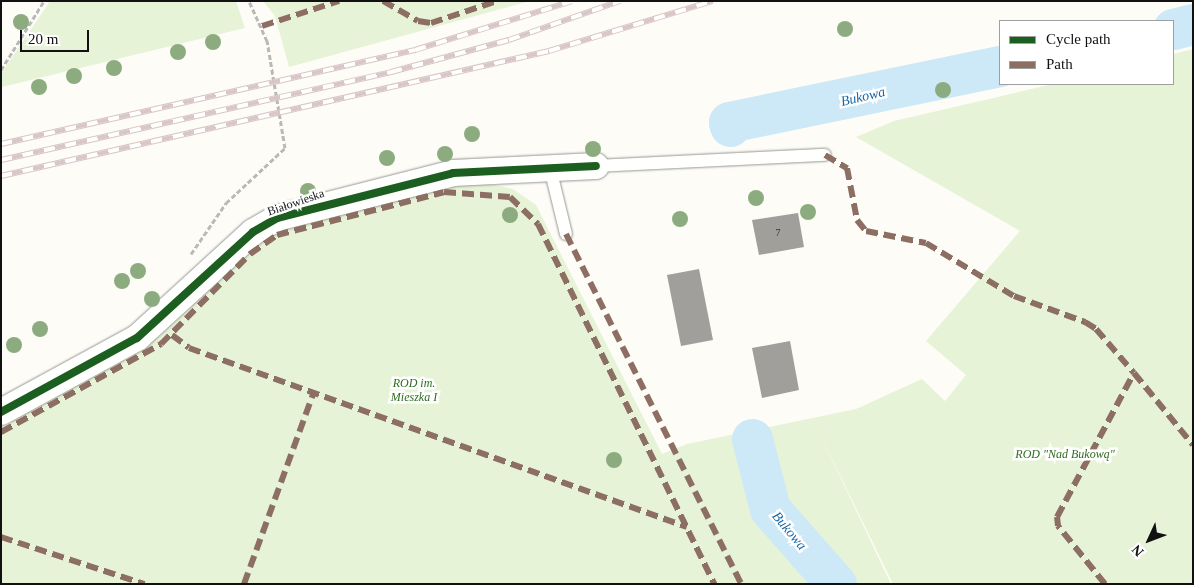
<!DOCTYPE html>
<html>
<head>
<meta charset="utf-8">
<style>
	body { margin:0 }
	#map { position:relative; width:1194px; height:585px; overflow:hidden; background:#fdfcf7; font-family:"Times New Roman",serif }
	div>[style] { position:absolute }
	.green>* { inset:0; background:#e7f3d7 }
	.river>* { height:41px; margin:-20.5px; padding:0 20.5px; transform-origin:20.5px; border-radius:20.5px; background:#cde8f7 }
	.building>* { inset:0; background:#a19f9c }
	.path>* { height:3px; margin-top:-1.5px; transform-origin:0; background:repeating-linear-gradient(90deg,#b9b9b8 0 5px,transparent 0 7.5px) }
	.roads { filter:drop-shadow(0 0 1px #979795) drop-shadow(0 0 1px #979795) }
	.service>* { height:12px; margin:-6px; padding:0 6px; transform-origin:6px; border-radius:6px; background:#fffffe }
	.minor>* { height:26px; margin:-13px; padding:0 13px; transform-origin:13px; border-radius:13px; background:#fffffe }
	.rail>* { height:5.5px; margin-top:-2.75px; transform-origin:0; background:repeating-linear-gradient(90deg,#fff 0 11px,#d9c6c7 0 22px); box-sizing:border-box; border-block:1px solid #d9c6c7 }
	.quiet>* { height:6px; margin-top:-3px; transform-origin:0; background:repeating-linear-gradient(90deg,#8d6e63 0 12px,transparent 0 18px) }
	.cycleway>* { height:8px; margin:-4px; padding:0 4px; transform-origin:4px; border-radius:4px; background:#1b5e20 }
	.trees>* { width:16px; height:16px; margin:-8px; border-radius:50%; background:#8cac80 }
	span { translate:-50% -50%; white-space:nowrap; text-align:center; line-height:1.15; -webkit-text-stroke:5px #fff; paint-order:stroke }
	.number-label { font-size:10px; color:#353434 }
	.number-label span { -webkit-text-stroke-width:0 }
	.street-label { font-size:12px; color:#111 }
	.park-label { font-size:12px; color:#2f6b1f; font-style:italic }
	.water-label { font-size:14px; color:#1768a6; font-style:italic }
	.frame { position:absolute; inset:0; border:2px solid #111; pointer-events:none }
	.legend { position:absolute; left:999px; top:20px; width:175px; height:65px; box-sizing:border-box; background:#fff; border:1px solid #a0a0a0; margin:0; padding:6px 9px; list-style:none; font-size:15px; color:#111 }
	.legend li { display:flex; align-items:center; gap:10px; height:25px }
	.legend b { width:25px; border:1px solid #a0a0a0 }
	.north { position:absolute; left:1124px; top:515px; width:50px; height:50px; -webkit-text-stroke:4px #fff; paint-order:stroke; rotate:227deg; font-size:14px; font-weight:700; line-height:20px; text-align:center; color:#111 }
	.north::after { content:''; display:block; margin:auto; width:18px; height:22px; background:#111; clip-path:polygon(50% 0,100% 100%,50% 72%,0 100%) }
	.scale { position:absolute; left:20px; top:30px; width:69px; height:22px; box-sizing:border-box; border:2px solid #111; border-top:0; padding-left:6px; font-size:15px; line-height:18px; white-space:nowrap; color:#111; -webkit-text-stroke:4px #fff; paint-order:stroke }
</style>
</head>
<body>
<div id="map">
	<div class="green">
		<div style="clip-path:polygon(50px 1px,236px 1px,245px 28px,2px 87px,1px 74px)"></div>
		<div style="clip-path:polygon(263px 1px,530px 1px,289px 67px,275px 16px)"></div>
		<div style="clip-path:polygon(1193px 49px,1193px 584px,893px 584px,818px 430px,891px 584px,1px 584px,1px 423px,160px 336px,209px 284px,270px 232px,443px 186px,491px 184px,513px 189px,536px 205px,662px 454px,687px 444px,856px 409px,922px 379px,945px 401px,966px 375px,926px 341px,1020px 231px,856px 137px,894px 121px,1053px 84px,1173px 84px,1173px 54px)"></div>
	</div>
	<div class="river">
		<div style="left:1173px;top:29px;width:21px;rotate:-14deg"></div>
		<div style="left:730px;top:126px;width:4px;rotate:-104deg"></div>
		<div style="left:729px;top:122px;width:277px;rotate:-11.7deg"></div>
		<div style="left:752px;top:439px;width:72px;rotate:75.6deg"></div>
		<div style="left:770px;top:509px;width:100px;rotate:48.7deg"></div>
	</div>
	<div class="building">
		<div style="clip-path:polygon(798px 213px,804px 247px,759px 255px,752px 220px)"></div>
		<div style="clip-path:polygon(699px 269px,713px 340px,681px 346px,667px 275px)"></div>
		<div style="clip-path:polygon(790px 341px,799px 390px,762px 398px,752px 348px)"></div>
	</div>
	<div class="path">
		<div style="left:1px;top:70px;width:81px;rotate:-58.1deg"></div>
		<div style="left:191px;top:254px;width:62px;rotate:-55.5deg"></div>
		<div style="left:226px;top:203px;width:81px;rotate:-43deg"></div>
		<div style="left:285px;top:148px;width:109px;rotate:-99.5deg"></div>
		<div style="left:267px;top:41px;width:44px;rotate:-114.2deg"></div>
	</div>
	<div class="roads">
		<div class="service">
			<div style="left:596px;top:166px;width:229px;rotate:-2.8deg"></div>
			<div style="left:550px;top:168px;width:68px;rotate:76.4deg"></div>
		</div>
		<div class="minor">
			<div style="left:1px;top:412px;width:155px;rotate:-28.6deg"></div>
			<div style="left:137px;top:338px;width:157px;rotate:-42.4deg"></div>
			<div style="left:253px;top:232px;width:28px;rotate:-30deg"></div>
			<div style="left:277px;top:218px;width:182px;rotate:-14.3deg"></div>
			<div style="left:453px;top:173px;width:143px;rotate:-2.8deg"></div>
		</div>
	</div>
	<div class="rail">
		<div style="left:1px;top:144px;width:425px;rotate:-12.8deg"></div>
		<div style="left:415px;top:50px;width:164px;rotate:-17.3deg"></div>
		<div style="left:1px;top:160px;width:400px;rotate:-12.7deg"></div>
		<div style="left:391px;top:72px;width:122px;rotate:-15.2deg"></div>
		<div style="left:509px;top:40px;width:118px;rotate:-19.4deg"></div>
		<div style="left:1px;top:176px;width:562px;rotate:-12.85deg"></div>
		<div style="left:549px;top:51px;width:171px;rotate:-17deg"></div>
	</div>
	<div class="quiet">
		<div style="left:383px;top:1px;width:40px;rotate:29.7deg"></div>
		<div style="left:418px;top:21px;width:13px;rotate:9deg"></div>
		<div style="left:431px;top:23px;width:70px;rotate:-18.4deg"></div>
		<div style="left:262px;top:26px;width:81px;rotate:-18deg"></div>
		<div style="left:825px;top:155px;width:26px;rotate:31deg"></div>
		<div style="left:847px;top:168px;width:53px;rotate:79.1deg"></div>
		<div style="left:857px;top:220px;width:14px;rotate:51deg"></div>
		<div style="left:866px;top:231px;width:61px;rotate:11.3deg"></div>
		<div style="left:926px;top:243px;width:103px;rotate:31.1deg"></div>
		<div style="left:1014px;top:296px;width:76px;rotate:20.1deg"></div>
		<div style="left:1085px;top:322px;width:13px;rotate:32deg"></div>
		<div style="left:1096px;top:329px;width:58px;rotate:49.2deg"></div>
		<div style="left:566px;top:234px;width:391px;rotate:63.4deg"></div>
		<div style="left:172px;top:335px;width:21px;rotate:37deg"></div>
		<div style="left:189px;top:348px;width:529px;rotate:19.77deg"></div>
		<div style="left:1px;top:432px;width:183px;rotate:-28.8deg"></div>
		<div style="left:161px;top:344px;width:127px;rotate:-45.3deg"></div>
		<div style="left:250px;top:254px;width:33px;rotate:-35deg"></div>
		<div style="left:277px;top:235px;width:172px;rotate:-14.4deg"></div>
		<div style="left:444px;top:192px;width:66px;rotate:4.3deg"></div>
		<div style="left:510px;top:197px;width:39px;rotate:44deg"></div>
		<div style="left:538px;top:224px;width:401px;rotate:63.9deg"></div>
		<div style="left:1px;top:537px;width:151px;rotate:18.2deg"></div>
		<div style="left:244px;top:584px;width:204px;rotate:-70deg"></div>
		<div style="left:1105px;top:584px;width:75px;rotate:-129deg"></div>
		<div style="left:1058px;top:526px;width:9px;rotate:-96deg"></div>
		<div style="left:1057px;top:517px;width:163px;rotate:-61.9deg"></div>
		<div style="left:1134px;top:373px;width:93px;rotate:50.7deg"></div>
	</div>
	<div class="cycleway">
		<div style="left:1px;top:412px;width:155px;rotate:-28.6deg"></div>
		<div style="left:137px;top:338px;width:157px;rotate:-42.4deg"></div>
		<div style="left:253px;top:232px;width:28px;rotate:-30deg"></div>
		<div style="left:277px;top:218px;width:182px;rotate:-14.3deg"></div>
		<div style="left:453px;top:173px;width:143px;rotate:-2.8deg"></div>
	</div>
	<div class="trees">
		<div style="left:21px;top:22px"></div>
		<div style="left:845px;top:29px"></div>
		<div style="left:213px;top:42px"></div>
		<div style="left:178px;top:52px"></div>
		<div style="left:114px;top:68px"></div>
		<div style="left:74px;top:76px"></div>
		<div style="left:39px;top:87px"></div>
		<div style="left:943px;top:90px"></div>
		<div style="left:472px;top:134px"></div>
		<div style="left:593px;top:149px"></div>
		<div style="left:445px;top:154px"></div>
		<div style="left:387px;top:158px"></div>
		<div style="left:308px;top:191px"></div>
		<div style="left:756px;top:198px"></div>
		<div style="left:808px;top:212px"></div>
		<div style="left:510px;top:215px"></div>
		<div style="left:680px;top:219px"></div>
		<div style="left:138px;top:271px"></div>
		<div style="left:122px;top:281px"></div>
		<div style="left:152px;top:299px"></div>
		<div style="left:40px;top:329px"></div>
		<div style="left:14px;top:345px"></div>
		<div style="left:614px;top:460px"></div>
	</div>
	<div class="number-label">
		<span style="left:778px;top:233px">7</span>
	</div>
	<div class="street-label">
		<span style="left:296px;top:203px;rotate:-19deg">Białowieska</span>
	</div>
	<div class="park-label">
		<span style="left:414px;top:391px">ROD im.<br>Mieszka I</span>
		<span style="left:1065px;top:455px">ROD "Nad Bukową"</span>
	</div>
	<div class="water-label">
		<span style="left:863px;top:97px;rotate:-13deg">Bukowa</span>
		<span style="left:789px;top:531px;rotate:50deg">Bukowa</span>
	</div>
	<div class="frame"></div>
	<ul class="legend">
	<li><b style="height:6px;background:#1b5e20"></b>Cycle path</li>
	<li><b style="height:6px;background:#8d6e63"></b>Path</li>
	</ul>
	<div class="north">N</div>
	<div class="scale">20 m</div>
</div>
</body>
</html>
